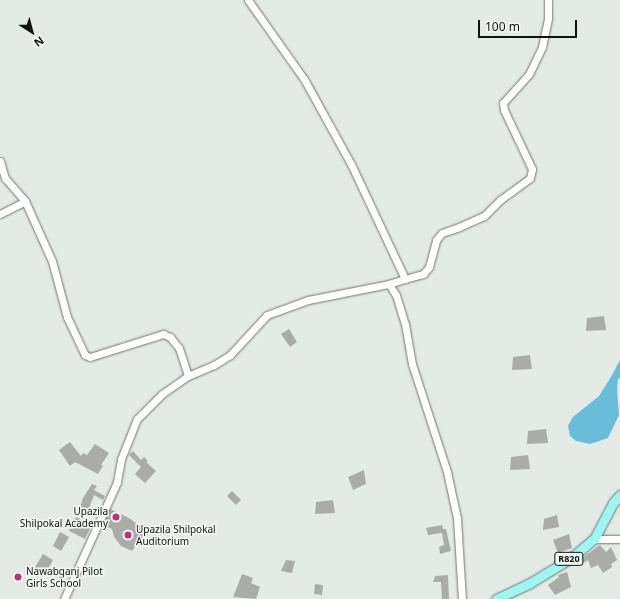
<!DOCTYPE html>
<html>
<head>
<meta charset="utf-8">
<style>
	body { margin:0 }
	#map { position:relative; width:620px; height:599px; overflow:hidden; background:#e4eae6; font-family:"Noto Sans",sans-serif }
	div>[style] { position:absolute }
	.water>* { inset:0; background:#67bdda }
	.building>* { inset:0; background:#aaada7 }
	.roads { filter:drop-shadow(0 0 1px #717672) drop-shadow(0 0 1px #717672) }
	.minor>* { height:7px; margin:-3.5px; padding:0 3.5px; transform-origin:3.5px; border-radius:3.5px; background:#fff }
	.major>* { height:9px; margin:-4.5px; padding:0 4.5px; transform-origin:4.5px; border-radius:4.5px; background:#9cf6f1 }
	.dots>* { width:11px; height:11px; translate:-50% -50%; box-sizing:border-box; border:2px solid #f2f8f4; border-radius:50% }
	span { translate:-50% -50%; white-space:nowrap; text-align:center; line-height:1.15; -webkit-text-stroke:3px #f2f8f4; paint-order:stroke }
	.shield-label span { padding:1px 3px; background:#f2f8f4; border:1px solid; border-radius:3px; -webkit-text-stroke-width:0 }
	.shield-label { font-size:9px; color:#101211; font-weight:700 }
	.poi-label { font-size:10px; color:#101211 }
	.right { translate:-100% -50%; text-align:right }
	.left { translate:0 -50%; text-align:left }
	.north { position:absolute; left:12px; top:12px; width:40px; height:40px; -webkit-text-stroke:3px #f2f8f4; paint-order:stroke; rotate:144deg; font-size:11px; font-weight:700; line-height:16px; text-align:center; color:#101211 }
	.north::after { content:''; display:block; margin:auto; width:14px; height:18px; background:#101211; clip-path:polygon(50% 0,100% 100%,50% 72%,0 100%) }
	.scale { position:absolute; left:478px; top:20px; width:99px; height:18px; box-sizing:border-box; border:2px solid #101211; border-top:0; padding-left:5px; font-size:12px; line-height:14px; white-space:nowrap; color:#101211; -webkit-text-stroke:3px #f2f8f4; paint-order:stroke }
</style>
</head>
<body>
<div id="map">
	<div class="water">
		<div style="clip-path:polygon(620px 360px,620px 378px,618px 379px,617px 389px,619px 415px,608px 438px,590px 444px,576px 441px,570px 436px,568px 426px,573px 417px,599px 396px,611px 377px)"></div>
	</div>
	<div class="building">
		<div style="clip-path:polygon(604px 316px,606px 330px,586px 331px,587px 318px)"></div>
		<div style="clip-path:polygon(289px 329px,297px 342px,290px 347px,281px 334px)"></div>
		<div style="clip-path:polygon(530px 355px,532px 369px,512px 370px,513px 357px)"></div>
		<div style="clip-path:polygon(546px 429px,548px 443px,527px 444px,528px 431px)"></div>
		<div style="clip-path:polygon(70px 442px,81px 456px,83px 453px,87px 455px,95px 444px,109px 453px,101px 465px,103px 466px,98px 474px,75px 462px,70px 466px,59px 450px)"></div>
		<div style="clip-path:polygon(133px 451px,141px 460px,144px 457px,148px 461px,146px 462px,156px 471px,145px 483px,135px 474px,141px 467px,129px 455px)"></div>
		<div style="clip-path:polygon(528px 455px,530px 469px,510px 470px,511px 457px)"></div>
		<div style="clip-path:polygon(364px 470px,366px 484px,353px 490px,348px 477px)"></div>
		<div style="clip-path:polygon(92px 484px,97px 486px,94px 490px,105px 496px,103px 500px,94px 495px,88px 511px,80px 507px,83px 498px)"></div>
		<div style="clip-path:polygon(232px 491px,241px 500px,236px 505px,227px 496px)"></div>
		<div style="clip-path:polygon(333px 500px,335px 513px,315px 514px,316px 502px)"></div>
		<div style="clip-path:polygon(110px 509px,129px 518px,147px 531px,132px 551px,121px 546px,114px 537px,112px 529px,103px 525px)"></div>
		<div style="clip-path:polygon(557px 515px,559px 527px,543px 530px,544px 519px)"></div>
		<div style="clip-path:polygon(76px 517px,92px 524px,85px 539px,69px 531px)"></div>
		<div style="clip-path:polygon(442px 525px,443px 529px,446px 529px,451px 551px,440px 554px,439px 547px,444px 545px,442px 533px,428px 535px,426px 528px)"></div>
		<div style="clip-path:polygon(60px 532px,69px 537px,61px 551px,53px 546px)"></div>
		<div style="clip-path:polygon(569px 534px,572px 548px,558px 553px,553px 540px)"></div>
		<div style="clip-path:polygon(600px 545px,606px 552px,611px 547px,617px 560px,611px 564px,612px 567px,603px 573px,598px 565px,591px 568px,588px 560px,580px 565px,578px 561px)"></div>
		<div style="clip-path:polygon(43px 554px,53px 560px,45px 574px,34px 569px)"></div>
		<div style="clip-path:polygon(286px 560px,295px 561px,292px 573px,281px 571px)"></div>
		<div style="clip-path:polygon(567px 572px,571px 587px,555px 595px,548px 585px,559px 577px,558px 575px)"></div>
		<div style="clip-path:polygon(242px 574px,253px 578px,251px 583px,260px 587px,256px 599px,233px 597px)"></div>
		<div style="clip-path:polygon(448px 575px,449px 599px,442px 599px,441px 582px,433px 582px,435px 576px)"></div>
		<div style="clip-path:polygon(315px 584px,323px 585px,322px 595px,314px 594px)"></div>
	</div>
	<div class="roads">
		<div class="minor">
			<div style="left:248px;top:0;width:97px;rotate:54.7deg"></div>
			<div style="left:304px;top:79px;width:97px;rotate:61.1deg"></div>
			<div style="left:351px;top:164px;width:127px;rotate:64.8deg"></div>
			<div style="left:405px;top:279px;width:17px;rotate:163deg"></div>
			<div style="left:389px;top:284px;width:13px;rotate:58deg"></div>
			<div style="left:396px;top:295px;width:30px;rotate:73deg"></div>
			<div style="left:405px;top:324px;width:41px;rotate:80.1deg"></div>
			<div style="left:412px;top:364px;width:114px;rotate:72deg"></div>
			<div style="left:447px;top:472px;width:47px;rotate:77.7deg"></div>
			<div style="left:457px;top:518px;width:81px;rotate:86.5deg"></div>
			<div style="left:0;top:161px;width:18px;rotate:74deg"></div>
			<div style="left:5px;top:178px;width:30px;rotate:49deg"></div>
			<div style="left:0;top:214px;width:28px;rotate:-27deg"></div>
			<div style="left:25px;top:201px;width:66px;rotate:65.8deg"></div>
			<div style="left:52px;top:261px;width:58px;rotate:75deg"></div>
			<div style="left:67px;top:317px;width:42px;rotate:64.7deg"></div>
			<div style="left:85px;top:355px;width:5px;rotate:22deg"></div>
			<div style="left:90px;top:357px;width:77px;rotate:-17.5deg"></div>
			<div style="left:163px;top:334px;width:8px;rotate:23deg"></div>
			<div style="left:170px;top:337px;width:14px;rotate:51deg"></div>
			<div style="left:179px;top:348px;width:29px;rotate:72deg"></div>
			<div style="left:405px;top:279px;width:19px;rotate:-16deg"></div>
			<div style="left:423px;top:274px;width:9px;rotate:-49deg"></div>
			<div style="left:429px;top:267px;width:28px;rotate:-75deg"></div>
			<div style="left:436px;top:240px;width:9px;rotate:-49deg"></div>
			<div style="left:442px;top:233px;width:18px;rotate:-19deg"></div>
			<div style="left:459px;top:227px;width:27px;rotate:-24deg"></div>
			<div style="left:484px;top:216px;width:23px;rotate:-45deg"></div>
			<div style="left:500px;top:200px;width:37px;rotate:-36deg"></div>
			<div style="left:530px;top:178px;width:9px;rotate:-77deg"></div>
			<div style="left:532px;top:169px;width:65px;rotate:-115.4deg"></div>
			<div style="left:504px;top:110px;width:7px;rotate:-98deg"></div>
			<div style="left:503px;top:103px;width:39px;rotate:-48deg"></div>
			<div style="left:529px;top:74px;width:30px;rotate:-64deg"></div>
			<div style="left:542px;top:47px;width:30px;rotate:-78deg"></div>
			<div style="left:548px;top:18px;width:18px;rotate:-90deg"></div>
			<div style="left:594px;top:539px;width:26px"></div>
			<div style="left:64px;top:599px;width:128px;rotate:-65.6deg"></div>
			<div style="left:117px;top:482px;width:23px;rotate:-80deg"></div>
			<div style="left:121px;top:459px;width:43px;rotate:-68.2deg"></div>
			<div style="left:137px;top:419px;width:35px;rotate:-45deg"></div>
			<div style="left:162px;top:394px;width:32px;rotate:-35deg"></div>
			<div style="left:188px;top:376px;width:28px;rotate:-23deg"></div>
			<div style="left:214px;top:365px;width:19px;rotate:-32deg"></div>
			<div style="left:230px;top:355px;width:54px;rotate:-47.2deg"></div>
			<div style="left:267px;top:315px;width:44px;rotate:-20.1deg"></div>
			<div style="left:308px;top:300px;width:83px;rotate:-11.2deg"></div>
		</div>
		<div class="major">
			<div style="left:496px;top:599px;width:38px;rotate:-25deg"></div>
			<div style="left:530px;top:583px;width:48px;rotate:-31.4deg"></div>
			<div style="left:571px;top:558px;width:30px;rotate:-40deg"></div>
			<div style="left:594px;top:539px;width:41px;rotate:-62.2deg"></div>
			<div style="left:613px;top:503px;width:11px;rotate:-49deg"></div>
		</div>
	</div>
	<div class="dots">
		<div style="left:116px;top:517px;background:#ba3477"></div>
		<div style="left:128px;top:535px;background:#ba3477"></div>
		<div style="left:18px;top:577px;background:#ba3477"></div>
	</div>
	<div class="shield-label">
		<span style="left:569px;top:559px">R820</span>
	</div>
	<div class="poi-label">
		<span class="right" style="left:108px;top:517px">Upazila<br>Shilpokal Academy</span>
		<span class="left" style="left:136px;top:535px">Upazila Shilpokal<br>Auditorium</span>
		<span class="left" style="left:26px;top:577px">Nawabganj Pilot<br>Girls School</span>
	</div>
	<div class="north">N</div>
	<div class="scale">100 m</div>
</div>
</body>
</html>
